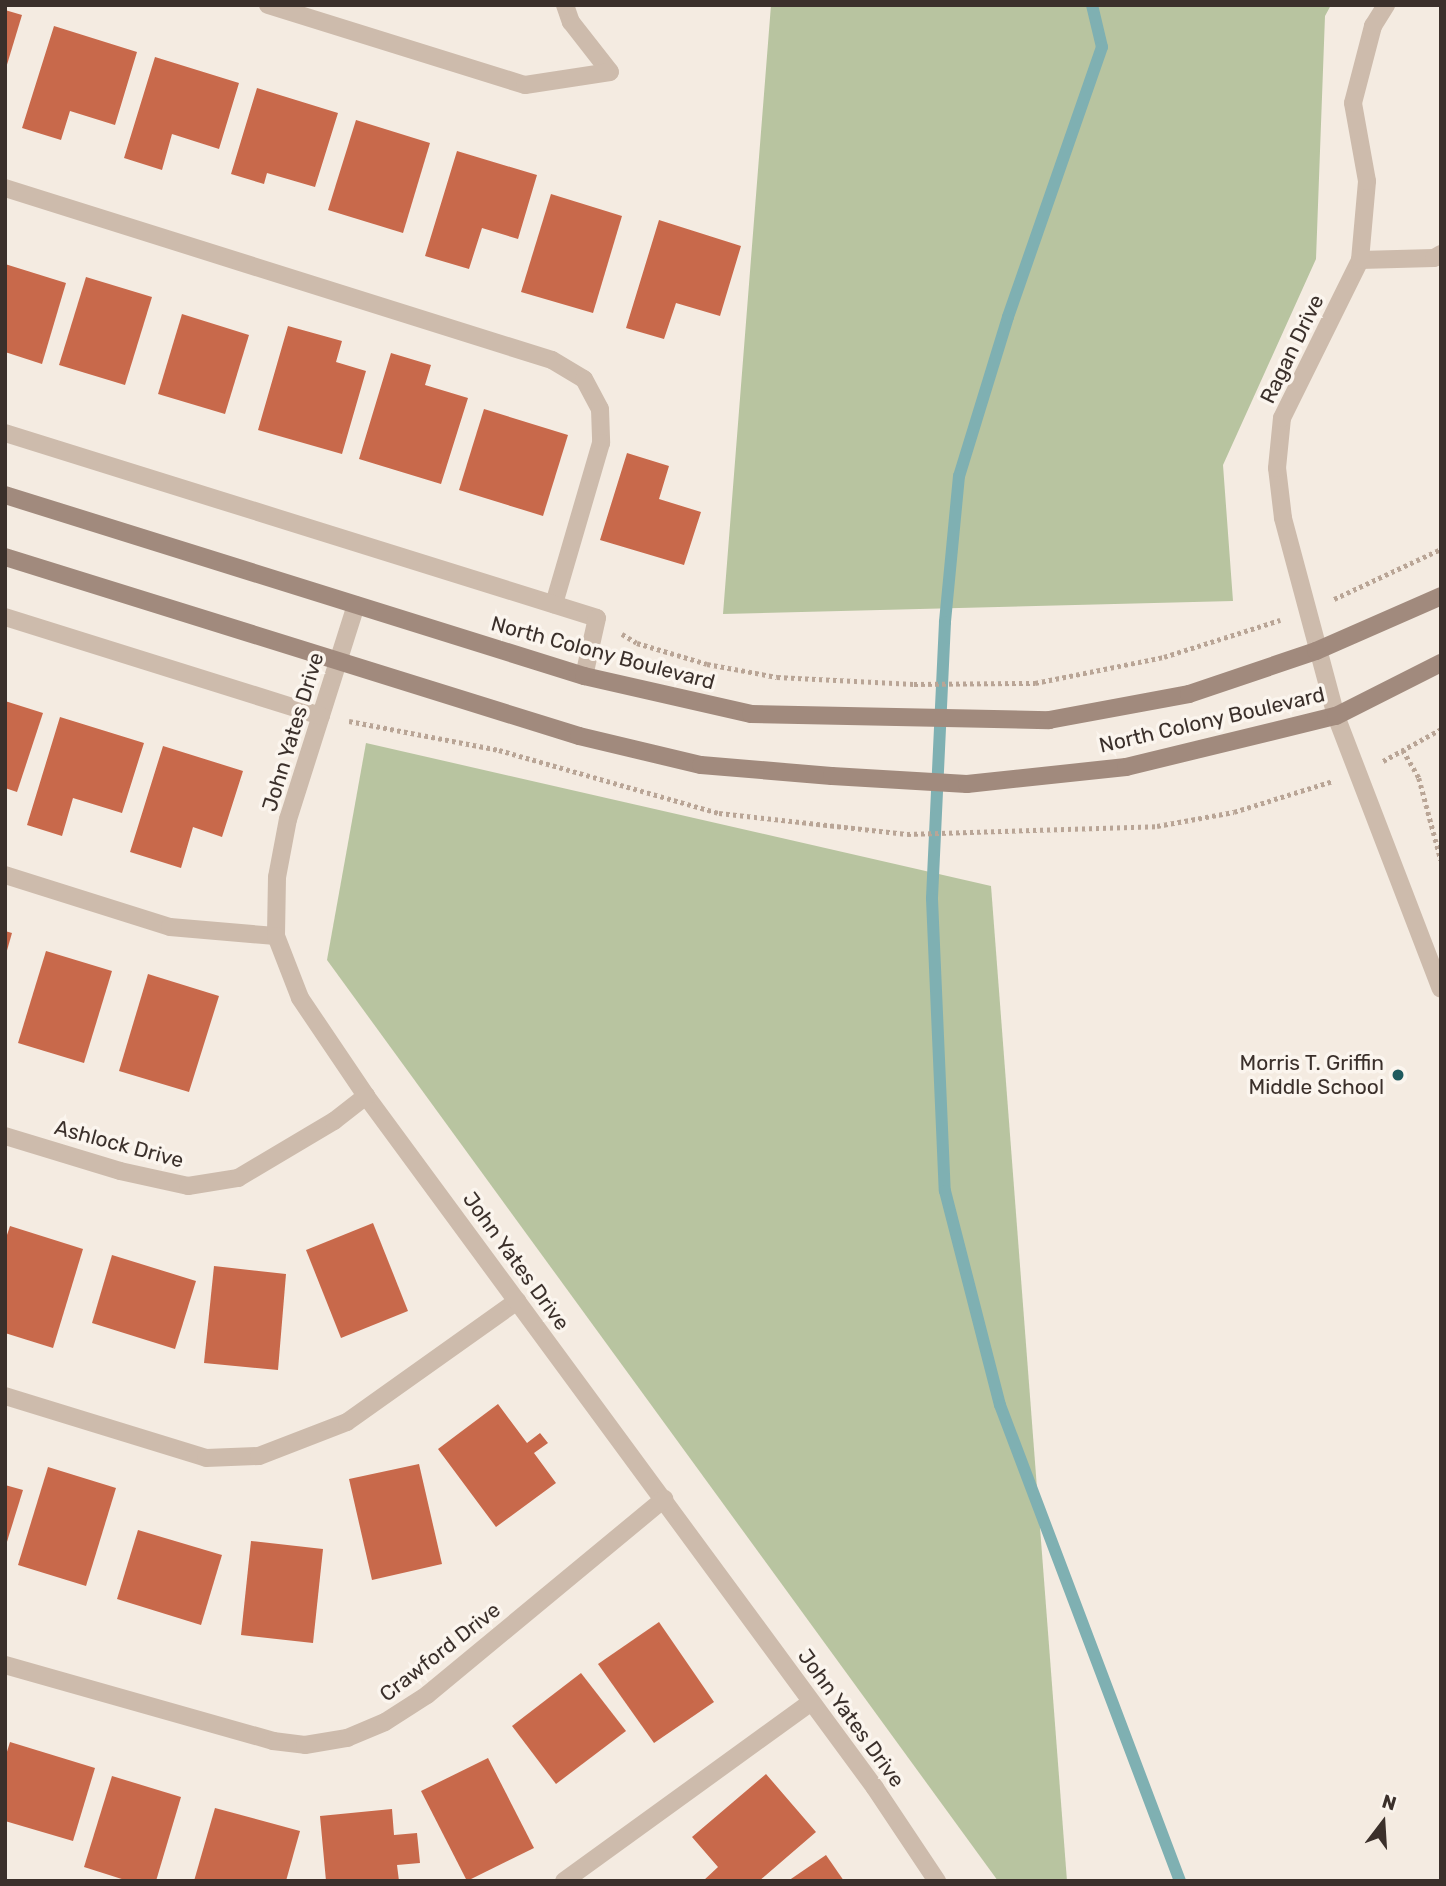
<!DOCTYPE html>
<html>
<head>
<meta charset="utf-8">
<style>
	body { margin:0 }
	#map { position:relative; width:1446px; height:1886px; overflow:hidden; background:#f4ebe1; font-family:Rubik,sans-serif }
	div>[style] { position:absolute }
	.green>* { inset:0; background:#b8c4a0 }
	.stream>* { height:12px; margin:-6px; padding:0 6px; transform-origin:6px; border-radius:6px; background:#7fb0b2 }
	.building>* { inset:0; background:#c8694b }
	.path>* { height:4.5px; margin-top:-2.25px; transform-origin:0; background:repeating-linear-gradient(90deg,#b9a596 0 3.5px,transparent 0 7px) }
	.service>* { height:18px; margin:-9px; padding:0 9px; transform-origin:9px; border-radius:9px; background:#cdbbac }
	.minor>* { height:18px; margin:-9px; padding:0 9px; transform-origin:9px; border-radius:9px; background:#cdbbac }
	.secondary>* { height:18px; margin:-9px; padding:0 9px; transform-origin:9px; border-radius:9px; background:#a18a7d }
	.dots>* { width:19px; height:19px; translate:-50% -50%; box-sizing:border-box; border:4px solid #fbf5ee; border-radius:50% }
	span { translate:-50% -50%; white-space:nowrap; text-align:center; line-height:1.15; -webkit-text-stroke:7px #fbf5ee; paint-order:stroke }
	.street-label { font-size:21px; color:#3b302b }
	.poi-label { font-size:21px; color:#3b302b }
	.right { translate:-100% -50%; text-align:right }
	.frame { position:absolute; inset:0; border:7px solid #3b302b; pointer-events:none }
	.north { position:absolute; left:1348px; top:1788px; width:70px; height:70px; -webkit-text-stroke:5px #fbf5ee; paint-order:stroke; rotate:17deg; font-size:19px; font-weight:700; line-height:28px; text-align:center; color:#3b302b }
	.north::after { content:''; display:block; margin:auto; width:24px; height:32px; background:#3b302b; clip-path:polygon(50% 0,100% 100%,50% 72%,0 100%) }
</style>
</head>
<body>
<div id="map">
	<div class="green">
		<div style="clip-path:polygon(771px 5px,1331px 5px,1325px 16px,1316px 259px,1223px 465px,1233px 601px,723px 614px)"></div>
		<div style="clip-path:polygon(366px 743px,991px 886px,1067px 1881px,998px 1881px,327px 960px)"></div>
	</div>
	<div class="stream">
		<div style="left:1092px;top:5px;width:43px;rotate:76.6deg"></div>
		<div style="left:1102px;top:47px;width:286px;rotate:109.2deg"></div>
		<div style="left:1008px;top:317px;width:166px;rotate:107.1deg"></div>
		<div style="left:959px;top:476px;width:147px;rotate:95.5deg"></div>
		<div style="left:945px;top:622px;width:277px;rotate:92.7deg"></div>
		<div style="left:932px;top:899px;width:292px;rotate:87.5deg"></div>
		<div style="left:945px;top:1191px;width:221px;rotate:75.6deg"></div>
		<div style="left:1000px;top:1405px;width:509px;rotate:69.29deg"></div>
	</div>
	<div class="building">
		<div style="clip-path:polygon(5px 10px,22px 15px,6px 68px,5px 68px)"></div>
		<div style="clip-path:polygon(54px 26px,137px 52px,115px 125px,70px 111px,61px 140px,22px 128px)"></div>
		<div style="clip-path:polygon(155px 57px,239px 83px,219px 149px,172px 134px,162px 170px,124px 158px)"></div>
		<div style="clip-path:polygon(257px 88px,338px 113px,315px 187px,267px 173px,264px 184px,231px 174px)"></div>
		<div style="clip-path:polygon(356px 120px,430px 143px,403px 233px,328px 210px)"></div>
		<div style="clip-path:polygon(457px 151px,537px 175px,518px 239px,482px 228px,469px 269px,425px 256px)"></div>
		<div style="clip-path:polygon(551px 194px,622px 216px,593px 313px,521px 292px)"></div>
		<div style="clip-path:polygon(659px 220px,741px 246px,720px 316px,676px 303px,664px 339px,626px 328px)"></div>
		<div style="clip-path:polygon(5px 264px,66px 283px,42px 364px,5px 352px)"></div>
		<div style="clip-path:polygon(86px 277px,152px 297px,125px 385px,59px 365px)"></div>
		<div style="clip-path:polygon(182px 314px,249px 335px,225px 414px,158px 394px)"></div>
		<div style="clip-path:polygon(288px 326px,342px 341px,336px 362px,366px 371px,342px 454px,258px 430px)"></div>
		<div style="clip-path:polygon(391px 353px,431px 365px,425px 385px,468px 398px,441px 484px,359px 459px)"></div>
		<div style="clip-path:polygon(484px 409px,568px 435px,543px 516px,459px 490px)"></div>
		<div style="clip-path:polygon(627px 453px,669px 466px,659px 499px,701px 512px,684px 565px,600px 540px)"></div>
		<div style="clip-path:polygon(5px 701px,43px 713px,17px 792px,5px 788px)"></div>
		<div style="clip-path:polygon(60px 717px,144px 743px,122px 813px,73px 798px,62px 836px,27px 825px)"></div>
		<div style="clip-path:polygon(163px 746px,243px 771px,222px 837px,193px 827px,181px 868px,130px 852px)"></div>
		<div style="clip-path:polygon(5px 931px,12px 933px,6px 954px,5px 954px)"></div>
		<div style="clip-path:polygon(46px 951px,112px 971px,84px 1063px,18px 1043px)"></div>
		<div style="clip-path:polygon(148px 974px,219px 996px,189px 1092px,119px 1071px)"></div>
		<div style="clip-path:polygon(373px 1223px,408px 1311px,341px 1338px,306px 1250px)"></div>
		<div style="clip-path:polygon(10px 1226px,83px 1249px,53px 1348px,5px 1333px,5px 1241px)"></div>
		<div style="clip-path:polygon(112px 1255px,196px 1281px,175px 1349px,92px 1323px)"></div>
		<div style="clip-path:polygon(214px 1266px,286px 1274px,278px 1370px,204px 1363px)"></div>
		<div style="clip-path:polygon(498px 1404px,527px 1443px,540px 1433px,548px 1443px,534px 1453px,556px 1483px,496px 1527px,438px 1449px)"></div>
		<div style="clip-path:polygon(419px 1464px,442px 1564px,372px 1580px,349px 1479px)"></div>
		<div style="clip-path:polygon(48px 1467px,116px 1488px,86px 1586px,18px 1565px)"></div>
		<div style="clip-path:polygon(5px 1485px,23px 1490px,6px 1545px,5px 1545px)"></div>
		<div style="clip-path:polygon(138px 1530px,222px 1555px,201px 1625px,117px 1599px)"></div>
		<div style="clip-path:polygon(251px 1541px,323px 1549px,313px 1643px,241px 1635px)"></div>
		<div style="clip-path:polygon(659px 1622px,714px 1702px,654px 1743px,598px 1664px)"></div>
		<div style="clip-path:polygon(581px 1673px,626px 1731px,556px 1784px,512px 1726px)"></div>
		<div style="clip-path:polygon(10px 1742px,95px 1768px,73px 1841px,5px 1821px,5px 1758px)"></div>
		<div style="clip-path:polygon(488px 1758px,534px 1848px,467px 1881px,421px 1791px)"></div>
		<div style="clip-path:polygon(766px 1774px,816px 1832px,759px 1881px,703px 1881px,718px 1867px,692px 1837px)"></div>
		<div style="clip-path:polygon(112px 1776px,181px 1797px,156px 1881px,128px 1881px,84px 1867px)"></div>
		<div style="clip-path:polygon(215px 1808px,300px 1831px,286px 1881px,194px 1881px)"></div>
		<div style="clip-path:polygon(392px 1809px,394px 1835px,417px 1833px,420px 1863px,397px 1865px,399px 1881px,326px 1881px,320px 1816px)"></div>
		<div style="clip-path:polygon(826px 1855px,844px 1881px,788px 1881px)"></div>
	</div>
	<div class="path">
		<div style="left:1334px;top:599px;width:118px;rotate:-25deg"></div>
		<div style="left:622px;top:634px;width:17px;rotate:31deg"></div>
		<div style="left:637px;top:643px;width:73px;rotate:16.7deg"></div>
		<div style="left:707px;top:664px;width:71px;rotate:10.5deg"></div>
		<div style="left:777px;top:677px;width:137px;rotate:2.9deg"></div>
		<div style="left:914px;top:684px;width:121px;rotate:-0.5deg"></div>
		<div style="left:1035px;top:683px;width:132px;rotate:-11.4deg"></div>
		<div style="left:1164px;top:657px;width:122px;rotate:-17.7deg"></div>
		<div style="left:349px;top:721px;width:153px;rotate:10.9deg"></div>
		<div style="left:499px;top:750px;width:229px;rotate:16deg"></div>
		<div style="left:719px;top:813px;width:189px;rotate:6.4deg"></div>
		<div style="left:907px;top:834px;width:250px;rotate:-1.8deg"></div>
		<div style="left:1157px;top:826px;width:78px;rotate:-10.3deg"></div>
		<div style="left:1234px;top:812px;width:104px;rotate:-17.4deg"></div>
		<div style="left:1403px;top:750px;width:32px;rotate:60deg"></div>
		<div style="left:1419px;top:778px;width:85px;rotate:75deg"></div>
		<div style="left:1383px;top:761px;width:66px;rotate:-28.9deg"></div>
	</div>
	<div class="service">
		<div style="left:565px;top:5px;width:18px;rotate:71deg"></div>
		<div style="left:571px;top:22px;width:63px;rotate:52deg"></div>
		<div style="left:5px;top:188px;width:573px;rotate:17.46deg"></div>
		<div style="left:552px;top:360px;width:37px;rotate:31deg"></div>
		<div style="left:584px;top:379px;width:34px;rotate:62deg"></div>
		<div style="left:600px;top:409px;width:34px;rotate:88deg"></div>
		<div style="left:601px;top:443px;width:168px;rotate:106.3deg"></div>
		<div style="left:1360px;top:260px;width:74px;rotate:-1.5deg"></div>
		<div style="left:1434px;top:258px;width:8px;rotate:-30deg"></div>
		<div style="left:1336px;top:716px;width:292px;rotate:69deg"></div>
		<div style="left:5px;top:875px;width:173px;rotate:17.5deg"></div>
		<div style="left:170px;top:927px;width:106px;rotate:4.9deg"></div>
		<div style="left:5px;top:1396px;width:210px;rotate:17.1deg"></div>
		<div style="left:206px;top:1458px;width:53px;rotate:-2.2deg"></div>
		<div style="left:259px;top:1456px;width:94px;rotate:-21.1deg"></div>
		<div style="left:347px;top:1422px;width:209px;rotate:-35.4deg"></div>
		<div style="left:564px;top:1881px;width:305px;rotate:-35.9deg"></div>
	</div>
	<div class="minor">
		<div style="left:268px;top:5px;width:269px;rotate:17.3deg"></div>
		<div style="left:525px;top:85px;width:86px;rotate:-8.7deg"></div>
		<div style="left:5px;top:433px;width:620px;rotate:17.35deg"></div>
		<div style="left:597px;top:618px;width:59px;rotate:102.6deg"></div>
		<div style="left:356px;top:605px;width:225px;rotate:107.6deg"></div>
		<div style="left:288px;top:819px;width:59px;rotate:100.7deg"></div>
		<div style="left:277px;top:877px;width:59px;rotate:91deg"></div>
		<div style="left:276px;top:936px;width:66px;rotate:68.8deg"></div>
		<div style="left:300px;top:998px;width:118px;rotate:56deg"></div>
		<div style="left:366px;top:1096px;width:859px;rotate:53.66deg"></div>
		<div style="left:875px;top:1788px;width:112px;rotate:56.3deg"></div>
		<div style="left:5px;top:617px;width:331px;rotate:17.4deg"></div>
		<div style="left:1336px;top:716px;width:205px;rotate:-105deg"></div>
		<div style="left:1283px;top:518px;width:50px;rotate:-96.8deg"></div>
		<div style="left:1277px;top:468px;width:50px;rotate:-84.3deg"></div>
		<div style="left:1282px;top:418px;width:176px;rotate:-63.7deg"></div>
		<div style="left:1360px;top:260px;width:79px;rotate:-84.9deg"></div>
		<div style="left:1367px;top:181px;width:79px;rotate:-100.2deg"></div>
		<div style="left:1353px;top:103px;width:80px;rotate:-75.4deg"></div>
		<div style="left:1373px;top:26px;width:25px;rotate:-58deg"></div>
		<div style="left:5px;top:1136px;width:120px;rotate:16.9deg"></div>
		<div style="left:120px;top:1171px;width:70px;rotate:12.4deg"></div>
		<div style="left:188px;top:1186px;width:51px;rotate:-9.1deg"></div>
		<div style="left:238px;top:1178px;width:112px;rotate:-30.7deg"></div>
		<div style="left:334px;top:1121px;width:41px;rotate:-38deg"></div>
		<div style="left:5px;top:1665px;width:279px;rotate:15.8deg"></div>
		<div style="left:273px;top:1741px;width:32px;rotate:7deg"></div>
		<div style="left:305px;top:1745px;width:43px;rotate:-9.5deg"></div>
		<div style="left:347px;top:1738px;width:41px;rotate:-22.8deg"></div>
		<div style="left:385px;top:1722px;width:50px;rotate:-32.7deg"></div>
		<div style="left:427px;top:1695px;width:308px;rotate:-39.6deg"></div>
	</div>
	<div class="secondary">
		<div style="left:5px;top:495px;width:607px;rotate:17.36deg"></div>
		<div style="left:584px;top:676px;width:171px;rotate:12.8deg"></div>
		<div style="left:751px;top:714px;width:298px;rotate:1.2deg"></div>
		<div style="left:1049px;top:720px;width:142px;rotate:-10.5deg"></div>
		<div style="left:1189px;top:694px;width:134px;rotate:-18.7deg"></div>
		<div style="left:1316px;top:651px;width:137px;rotate:-23.7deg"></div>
		<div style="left:5px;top:557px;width:601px;rotate:17.32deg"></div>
		<div style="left:579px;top:736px;width:125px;rotate:13.4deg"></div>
		<div style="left:701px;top:765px;width:131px;rotate:4.8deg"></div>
		<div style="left:832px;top:776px;width:135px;rotate:3.4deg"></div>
		<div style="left:967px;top:784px;width:160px;rotate:-6.1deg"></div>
		<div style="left:1126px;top:767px;width:216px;rotate:-13.7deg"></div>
		<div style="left:1336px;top:716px;width:118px;rotate:-26.8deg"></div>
	</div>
	<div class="dots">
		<div style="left:1398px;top:1075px;background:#1f5a5e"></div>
	</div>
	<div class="street-label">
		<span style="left:1292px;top:349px;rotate:-64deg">Ragan Drive</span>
		<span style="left:603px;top:653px;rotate:15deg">North Colony Boulevard</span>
		<span style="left:1212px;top:720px;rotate:-13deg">North Colony Boulevard</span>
		<span style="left:293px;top:732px;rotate:-73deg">John Yates Drive</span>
		<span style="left:119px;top:1144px;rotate:15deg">Ashlock Drive</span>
		<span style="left:516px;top:1261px;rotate:54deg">John Yates Drive</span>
		<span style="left:440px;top:1652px;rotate:-38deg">Crawford Drive</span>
		<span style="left:851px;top:1718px;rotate:54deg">John Yates Drive</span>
	</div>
	<div class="poi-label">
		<span class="right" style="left:1384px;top:1075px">Morris T. Griffin<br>Middle School</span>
	</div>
	<div class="frame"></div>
	<div class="north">N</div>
</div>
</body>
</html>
